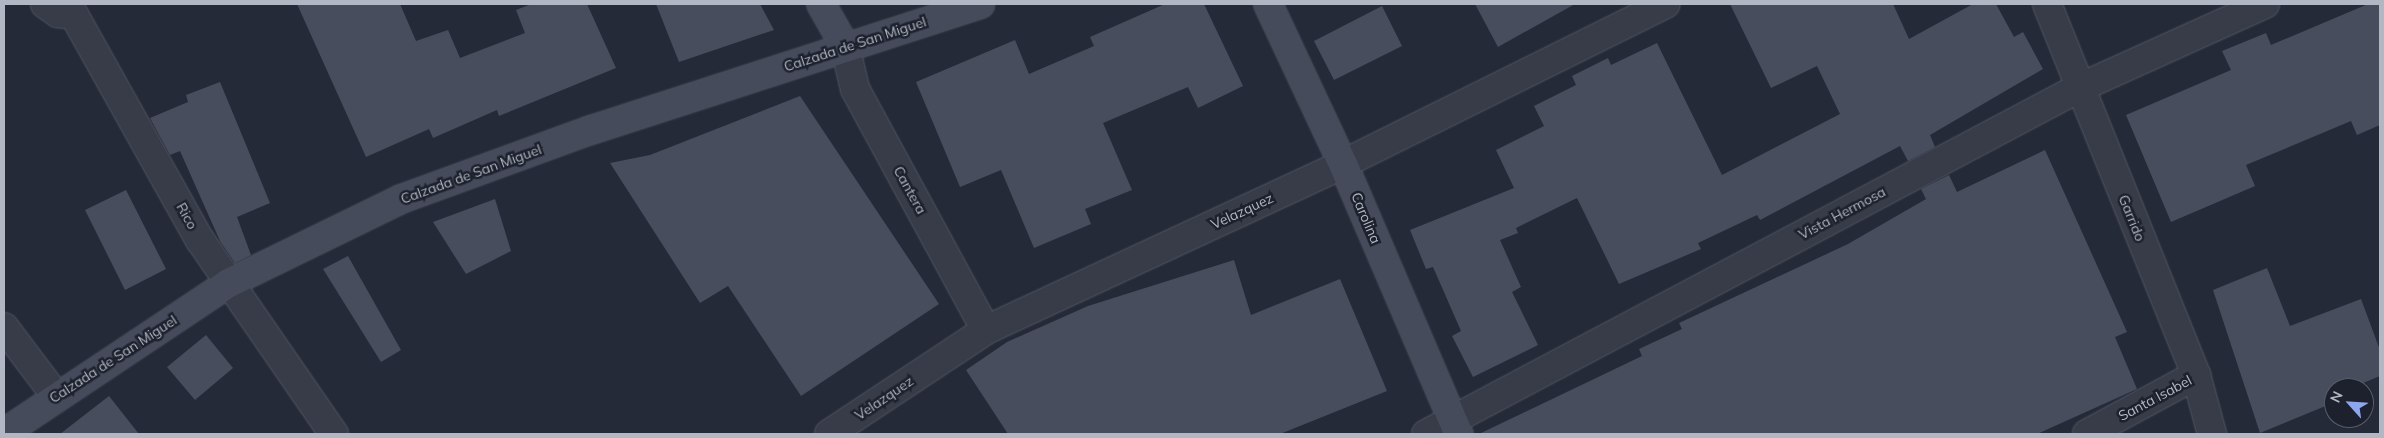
<!DOCTYPE html>
<html>
<head>
<meta charset="utf-8">
<style>
	body { margin:0 }
	#map { position:relative; width:2384px; height:438px; overflow:hidden; background:#242a38; font-family:Mulish,sans-serif }
	div>[style] { position:absolute }
	.building>* { inset:0; background:#484d5e }
	.roads { filter:drop-shadow(0 0 1px #525763) drop-shadow(0 0 1px #525763) }
	.street>* { height:28px; margin:-14px; padding:0 14px; transform-origin:14px; border-radius:14px; background:#373c48 }
	.secondary>* { height:28px; margin:-14px; padding:0 14px; transform-origin:14px; border-radius:14px; background:#454b5b }
	span { translate:-50% -50%; white-space:nowrap; text-align:center; line-height:1.15; -webkit-text-stroke:5px #1c212d; paint-order:stroke }
	.street-label { font-size:14px; color:#b2b7c4 }
	.frame { position:absolute; inset:0; border:5px solid #b2b7c4; pointer-events:none }
	.north { position:absolute; left:2324px; top:378px; width:50px; height:50px; box-sizing:border-box; background:#1c212d; border:1px solid #585d69; border-radius:50%; rotate:296deg; font-size:14px; font-weight:700; line-height:20px; text-align:center; color:#b2b7c4 }
	.north::after { content:''; display:block; margin:auto; width:18px; height:22px; background:#8ea6ee; clip-path:polygon(50% 0,100% 100%,50% 72%,0 100%) }
</style>
</head>
<body>
<div id="map">
	<div class="building">
		<div style="clip-path:polygon(297px 4px,400px 4px,416px 41px,448px 30px,460px 58px,525px 33px,516px 10px,531px 4px,587px 4px,616px 68px,499px 116px,497px 110px,433px 138px,429px 129px,366px 157px)"></div>
		<div style="clip-path:polygon(656px 4px,760px 4px,774px 30px,679px 62px)"></div>
		<div style="clip-path:polygon(1165px 4px,1204px 4px,1243px 86px,1198px 108px,1188px 87px,1103px 123px,1132px 190px,1085px 209px,1091px 224px,1034px 248px,1001px 170px,960px 187px,916px 82px,1015px 40px,1029px 74px,1094px 46px,1090px 37px)"></div>
		<div style="clip-path:polygon(1475px 4px,1575px 4px,1498px 47px)"></div>
		<div style="clip-path:polygon(1730px 4px,1893px 4px,1909px 39px,1973px 4px,1996px 4px,2014px 37px,2023px 32px,2043px 69px,1930px 135px,1935px 147px,1908px 161px,1900px 146px,1760px 220px,1757px 215px,1698px 243px,1701px 249px,1619px 284px,1577px 198px,1516px 228px,1518px 233px,1500px 240px,1521px 287px,1512px 292px,1538px 345px,1473px 377px,1452px 336px,1461px 331px,1433px 267px,1426px 269px,1410px 230px,1514px 188px,1496px 150px,1544px 126px,1534px 106px,1576px 85px,1572px 76px,1608px 58px,1611px 65px,1657px 43px,1722px 175px,1840px 114px,1817px 66px,1771px 88px)"></div>
		<div style="clip-path:polygon(2368px 4px,2380px 4px,2380px 125px,2357px 135px,2351px 121px,2246px 165px,2255px 186px,2171px 222px,2126px 115px,2231px 70px,2222px 51px,2266px 33px,2271px 45px)"></div>
		<div style="clip-path:polygon(1382px 6px,1402px 46px,1334px 80px,1314px 41px)"></div>
		<div style="clip-path:polygon(220px 82px,270px 203px,237px 217px,251px 255px,235px 263px,220px 241px,180px 151px,170px 155px,150px 118px,188px 102px,186px 95px)"></div>
		<div style="clip-path:polygon(800px 96px,939px 304px,801px 396px,728px 286px,700px 303px,610px 163px,650px 155px)"></div>
		<div style="clip-path:polygon(2045px 150px,2127px 332px,2115px 337px,2137px 389px,2037px 434px,1479px 434px,1642px 356px,1639px 349px,1682px 329px,1679px 323px,1848px 244px,1926px 199px,1921px 189px,1949px 175px,1957px 192px)"></div>
		<div style="clip-path:polygon(126px 190px,166px 269px,125px 290px,85px 210px)"></div>
		<div style="clip-path:polygon(495px 199px,511px 251px,466px 274px,433px 222px)"></div>
		<div style="clip-path:polygon(348px 256px,401px 350px,381px 362px,323px 269px)"></div>
		<div style="clip-path:polygon(1234px 260px,1251px 315px,1340px 279px,1387px 391px,1280px 434px,1008px 434px,966px 370px,1007px 342px,1088px 306px)"></div>
		<div style="clip-path:polygon(2267px 268px,2290px 326px,2361px 299px,2380px 350px,2380px 376px,2351px 388px,2334px 388px,2334px 395px,2325px 398px,2328px 405px,2260px 433px,2213px 290px)"></div>
		<div style="clip-path:polygon(206px 335px,233px 368px,195px 400px,167px 367px)"></div>
		<div style="clip-path:polygon(109px 396px,139px 434px,60px 434px)"></div>
	</div>
	<div class="roads">
		<div class="street">
			<div style="left:45px;top:4px;width:16px;rotate:35deg"></div>
			<div style="left:58px;top:13px;width:16px;rotate:7deg"></div>
			<div style="left:74px;top:15px;width:258px;rotate:60.8deg"></div>
			<div style="left:200px;top:240px;width:236px;rotate:55.4deg"></div>
			<div style="left:2047px;top:4px;width:400px;rotate:68.1deg"></div>
			<div style="left:2196px;top:375px;width:61px;rotate:74.8deg"></div>
			<div style="left:845px;top:46px;width:44px;rotate:76.9deg"></div>
			<div style="left:855px;top:89px;width:274px;rotate:61.5deg"></div>
			<div style="left:4px;top:327px;width:86px;rotate:53deg"></div>
			<div style="left:829px;top:434px;width:188px;rotate:-33.5deg"></div>
			<div style="left:986px;top:330px;width:394px;rotate:-24.9deg"></div>
			<div style="left:1343px;top:164px;width:360px;rotate:-26.4deg"></div>
			<div style="left:1426px;top:434px;width:739px;rotate:-27.92deg"></div>
			<div style="left:2079px;top:88px;width:204px;rotate:-24.3deg"></div>
			<div style="left:2087px;top:434px;width:124px;rotate:-28.4deg"></div>
		</div>
		<div class="secondary">
			<div style="left:821px;top:4px;width:48px;rotate:60.3deg"></div>
			<div style="left:1268px;top:4px;width:177px;rotate:64.9deg"></div>
			<div style="left:1343px;top:164px;width:294px;rotate:66.8deg"></div>
			<div style="left:4px;top:433px;width:270px;rotate:-33.7deg"></div>
			<div style="left:229px;top:283px;width:191px;rotate:-26deg"></div>
			<div style="left:401px;top:199px;width:202px;rotate:-20deg"></div>
			<div style="left:591px;top:130px;width:409px;rotate:-17.9deg"></div>
		</div>
	</div>
	<div class="street-label">
		<span style="left:855px;top:44px;rotate:-18deg">Calzada de San Miguel</span>
		<span style="left:471px;top:174px;rotate:-20deg">Calzada de San Miguel</span>
		<span style="left:910px;top:190px;rotate:61deg">Cantera</span>
		<span style="left:1242px;top:211px;rotate:-25deg">Velazquez</span>
		<span style="left:1842px;top:213px;rotate:-28deg">Vista Hermosa</span>
		<span style="left:187px;top:216px;rotate:61deg">Rico</span>
		<span style="left:1366px;top:218px;rotate:67deg">Carolina</span>
		<span style="left:2132px;top:218px;rotate:68deg">Garrido</span>
		<span style="left:113px;top:359px;rotate:-33deg">Calzada de San Miguel</span>
		<span style="left:884px;top:398px;rotate:-34deg">Velazquez</span>
		<span style="left:2155px;top:398px;rotate:-28deg">Santa Isabel</span>
	</div>
	<div class="frame"></div>
	<div class="north">N</div>
</div>
</body>
</html>
